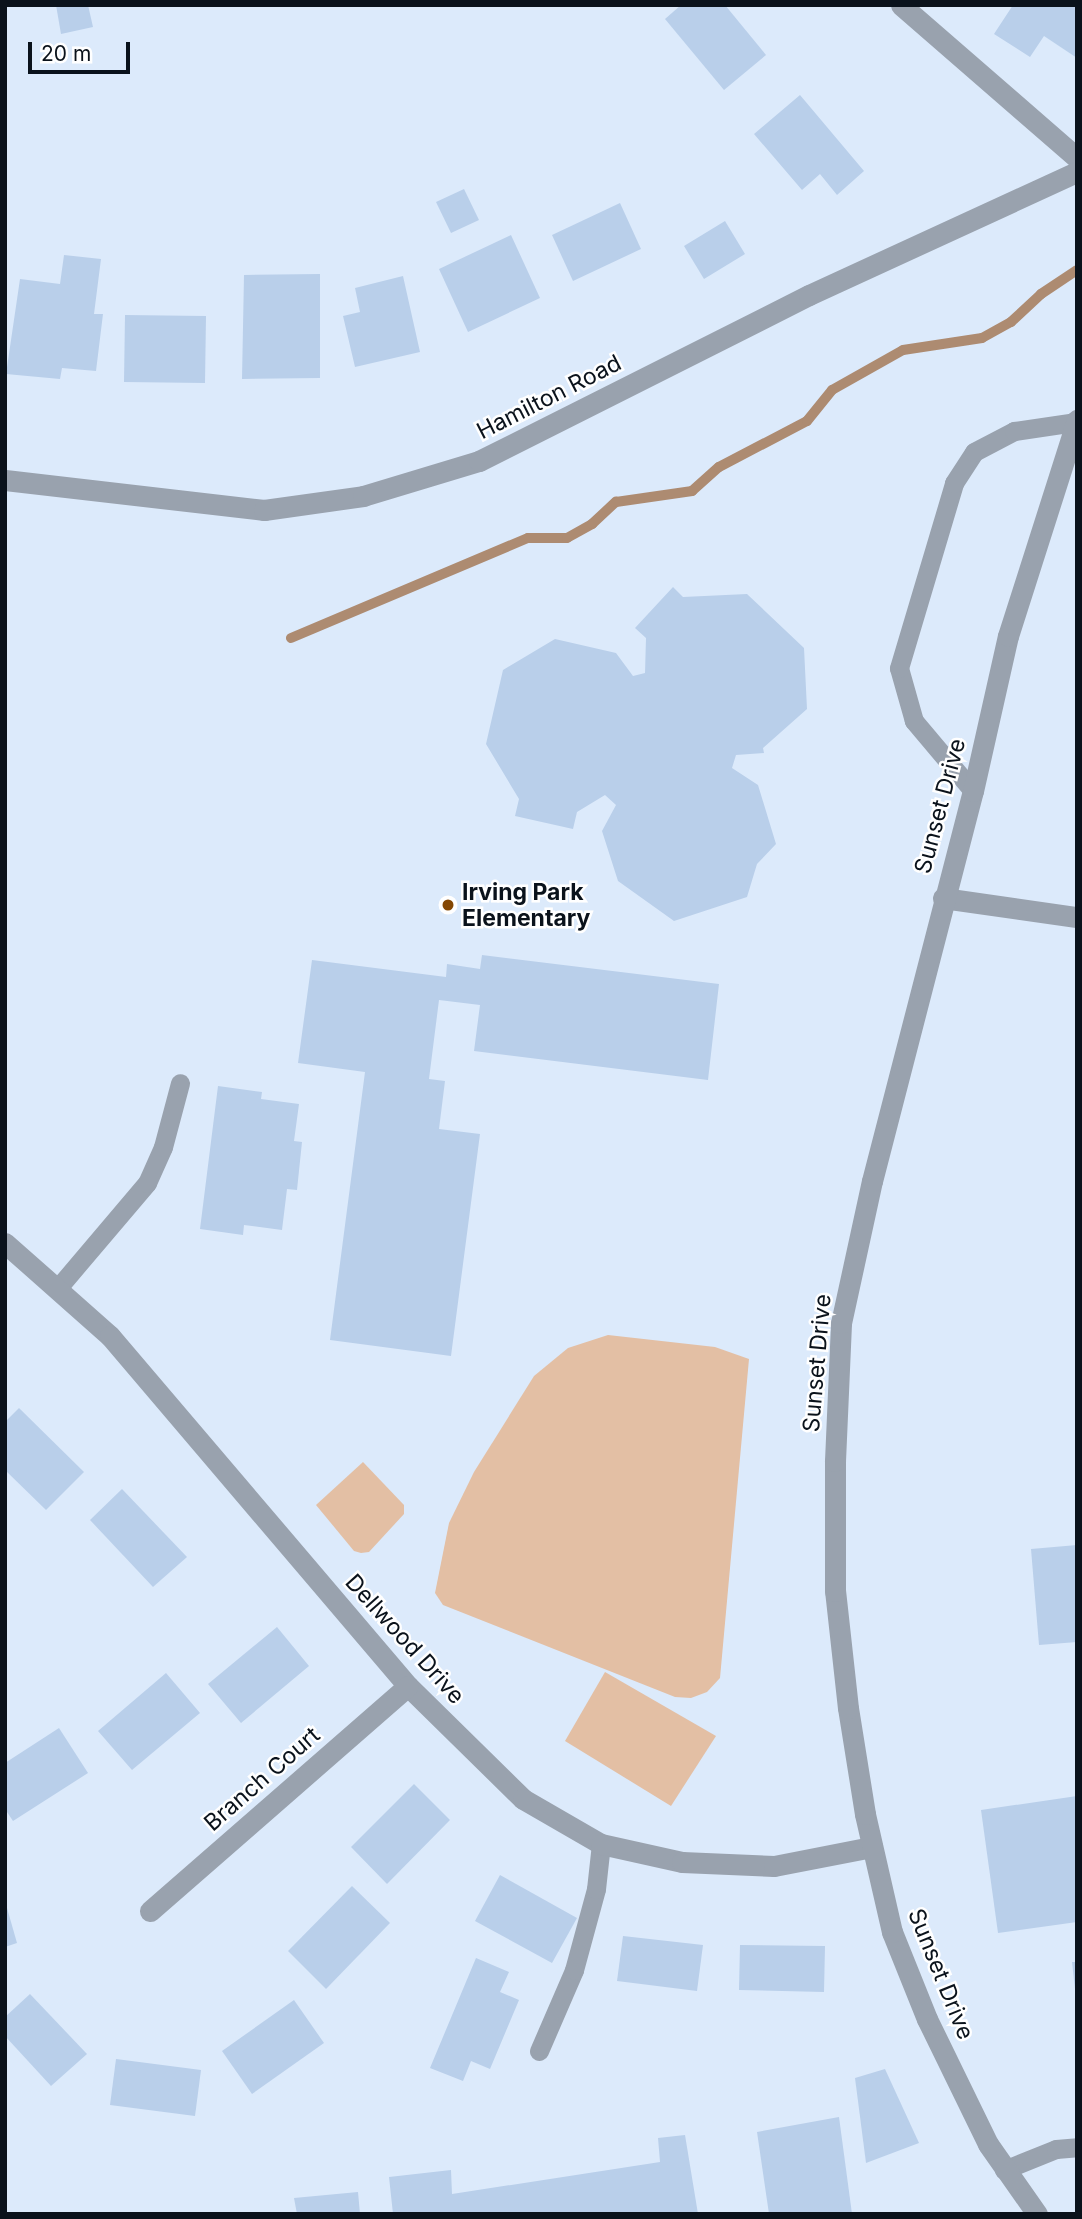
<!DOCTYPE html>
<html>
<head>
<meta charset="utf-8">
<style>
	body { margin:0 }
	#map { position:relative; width:1082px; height:2219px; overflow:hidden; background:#dceafb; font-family:Inter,sans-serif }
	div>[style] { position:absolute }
	.green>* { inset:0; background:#e3bfa4 }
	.stream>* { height:10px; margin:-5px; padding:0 5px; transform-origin:5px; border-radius:5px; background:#ad8b71 }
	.building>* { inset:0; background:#b9cfea }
	.lane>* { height:19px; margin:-9.5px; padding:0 9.5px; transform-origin:9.5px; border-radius:9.5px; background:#99a2ae }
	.street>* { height:21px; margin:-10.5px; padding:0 10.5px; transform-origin:10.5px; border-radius:10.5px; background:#99a2ae }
	.dots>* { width:19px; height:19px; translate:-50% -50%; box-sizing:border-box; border:4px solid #fff; border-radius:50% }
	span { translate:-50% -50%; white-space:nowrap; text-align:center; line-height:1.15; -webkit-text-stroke:5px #fff; paint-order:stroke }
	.street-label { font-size:23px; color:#0a121b }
	.poi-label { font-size:23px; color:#0a121b; font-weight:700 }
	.left { translate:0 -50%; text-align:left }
	.frame { position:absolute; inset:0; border:7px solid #0a121b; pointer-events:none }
	.scale { position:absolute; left:28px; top:42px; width:102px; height:32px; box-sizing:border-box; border:4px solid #0a121b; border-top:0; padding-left:9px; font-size:21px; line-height:24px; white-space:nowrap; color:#0a121b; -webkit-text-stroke:5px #fff; paint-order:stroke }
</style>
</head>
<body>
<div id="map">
	<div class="green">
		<div style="clip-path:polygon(608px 1335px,715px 1347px,749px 1359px,720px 1678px,707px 1692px,691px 1698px,675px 1697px,443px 1605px,435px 1593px,449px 1523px,474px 1472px,534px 1376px,568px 1348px)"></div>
		<div style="clip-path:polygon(363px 1462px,404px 1505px,404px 1514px,369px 1552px,361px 1553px,354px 1551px,316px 1505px)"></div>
		<div style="clip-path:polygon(605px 1672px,716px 1736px,671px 1806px,565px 1741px)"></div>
	</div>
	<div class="stream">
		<div style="left:291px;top:638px;width:257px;rotate:-22.9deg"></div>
		<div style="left:528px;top:538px;width:39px"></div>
		<div style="left:567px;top:538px;width:29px;rotate:-29deg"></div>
		<div style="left:592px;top:524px;width:33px;rotate:-43deg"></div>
		<div style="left:616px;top:502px;width:77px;rotate:-8.2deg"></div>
		<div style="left:692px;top:491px;width:36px;rotate:-42deg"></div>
		<div style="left:719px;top:467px;width:99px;rotate:-27.6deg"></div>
		<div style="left:807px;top:421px;width:40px;rotate:-51deg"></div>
		<div style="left:832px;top:390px;width:81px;rotate:-29.4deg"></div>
		<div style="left:903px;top:350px;width:80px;rotate:-8.6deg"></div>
		<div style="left:982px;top:338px;width:33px;rotate:-29deg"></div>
		<div style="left:1011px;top:322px;width:41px;rotate:-43deg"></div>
		<div style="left:1041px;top:294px;width:43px;rotate:-33.7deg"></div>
	</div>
	<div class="building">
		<div style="clip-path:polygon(56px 5px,88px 5px,93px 27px,61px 34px)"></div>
		<div style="clip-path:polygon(681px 5px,725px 5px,766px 55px,724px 90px,665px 19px)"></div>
		<div style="clip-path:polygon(1013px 5px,1077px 5px,1077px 58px,1044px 36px,1030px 57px,994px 34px)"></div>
		<div style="clip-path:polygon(800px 95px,864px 171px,837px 195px,820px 174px,802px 190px,754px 134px)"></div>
		<div style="clip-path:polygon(464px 189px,479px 220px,451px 233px,436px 202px)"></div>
		<div style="clip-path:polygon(620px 203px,641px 249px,573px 281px,552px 235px)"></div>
		<div style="clip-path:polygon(725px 221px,745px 254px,704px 279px,684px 246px)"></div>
		<div style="clip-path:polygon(511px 235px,540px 298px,468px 332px,439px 269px)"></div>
		<div style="clip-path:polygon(64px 255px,101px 259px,94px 314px,103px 314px,96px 371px,62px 368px,60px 379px,6px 374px,20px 279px,60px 284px)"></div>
		<div style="clip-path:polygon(320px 274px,320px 378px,242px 379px,244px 275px)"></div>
		<div style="clip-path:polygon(403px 276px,420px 352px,355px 367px,343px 316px,360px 312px,355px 288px)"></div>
		<div style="clip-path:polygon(125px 315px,206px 316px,205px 383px,124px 382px)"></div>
		<div style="clip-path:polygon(673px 587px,683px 597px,747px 594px,804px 648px,807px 709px,763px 748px,764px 753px,736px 755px,732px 768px,758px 785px,776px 844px,757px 864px,747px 897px,674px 921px,618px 881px,602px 831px,616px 805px,605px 795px,577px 812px,573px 829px,515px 816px,519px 799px,486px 744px,503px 670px,555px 639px,616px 653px,633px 676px,645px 673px,646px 638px,635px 628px)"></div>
		<div style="clip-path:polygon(482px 955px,719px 984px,708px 1080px,474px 1051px,480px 1005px,439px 1000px,429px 1079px,445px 1081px,439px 1129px,480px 1134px,451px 1356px,330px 1340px,365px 1072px,298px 1063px,312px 960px,446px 977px,447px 964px,480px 969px)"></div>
		<div style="clip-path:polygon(218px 1086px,262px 1092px,261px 1099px,299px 1104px,294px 1141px,302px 1142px,297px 1190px,287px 1189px,282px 1230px,244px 1225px,243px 1235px,200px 1229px)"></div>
		<div style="clip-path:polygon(19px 1408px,84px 1472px,46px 1510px,5px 1470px,5px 1422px)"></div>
		<div style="clip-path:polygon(122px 1489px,187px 1557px,153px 1587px,90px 1520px)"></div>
		<div style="clip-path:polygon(1077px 1545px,1077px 1642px,1039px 1645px,1031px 1549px)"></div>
		<div style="clip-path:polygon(277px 1627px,309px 1666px,241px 1723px,208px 1684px)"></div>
		<div style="clip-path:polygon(166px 1673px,200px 1713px,132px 1770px,98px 1731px)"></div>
		<div style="clip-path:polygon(59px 1728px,88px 1773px,13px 1821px,5px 1809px,5px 1763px)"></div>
		<div style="clip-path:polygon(414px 1784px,450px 1820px,387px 1884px,351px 1847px)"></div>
		<div style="clip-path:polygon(1077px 1796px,1077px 1922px,998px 1933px,981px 1810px)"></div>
		<div style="clip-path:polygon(500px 1875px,577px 1918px,552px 1963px,475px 1921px)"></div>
		<div style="clip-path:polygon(352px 1886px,390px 1923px,326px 1989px,288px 1951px)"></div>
		<div style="clip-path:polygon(5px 1901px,17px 1943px,5px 1947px)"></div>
		<div style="clip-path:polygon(623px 1936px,703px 1945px,697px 1991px,617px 1981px)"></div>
		<div style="clip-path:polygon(740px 1945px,825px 1946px,824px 1992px,739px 1990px)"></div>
		<div style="clip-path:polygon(476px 1958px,509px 1972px,500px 1992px,519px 2000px,490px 2069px,471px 2061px,463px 2081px,430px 2068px)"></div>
		<div style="clip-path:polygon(1072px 1962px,1077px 1962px,1077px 1989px,1075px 1989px)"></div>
		<div style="clip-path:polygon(30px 1994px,87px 2054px,51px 2086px,5px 2036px,5px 2017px)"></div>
		<div style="clip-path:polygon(294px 2000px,324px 2043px,252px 2094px,222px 2051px)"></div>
		<div style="clip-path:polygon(116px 2059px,201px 2070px,195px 2116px,110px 2105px)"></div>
		<div style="clip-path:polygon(885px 2069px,919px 2143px,866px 2163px,855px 2078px)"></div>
		<div style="clip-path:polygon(839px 2117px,852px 2214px,769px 2214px,757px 2132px)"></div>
		<div style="clip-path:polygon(685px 2135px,698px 2214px,393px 2214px,389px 2177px,451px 2170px,452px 2194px,660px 2162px,658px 2138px)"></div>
		<div style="clip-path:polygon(358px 2192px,360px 2214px,297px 2214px,294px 2198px)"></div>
	</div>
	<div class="lane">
		<div style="left:973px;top:791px;width:92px;rotate:-130.1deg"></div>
		<div style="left:914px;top:721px;width:55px;rotate:-105.8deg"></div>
		<div style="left:899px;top:668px;width:193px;rotate:-73.4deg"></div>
		<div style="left:954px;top:483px;width:37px;rotate:-57deg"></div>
		<div style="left:974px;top:452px;width:45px;rotate:-27.7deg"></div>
		<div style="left:1014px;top:431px;width:63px;rotate:-8.3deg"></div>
		<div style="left:57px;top:1289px;width:139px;rotate:-49.7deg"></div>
		<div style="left:147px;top:1183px;width:39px;rotate:-66deg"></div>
		<div style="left:163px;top:1147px;width:66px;rotate:-75.1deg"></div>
		<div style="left:539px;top:2051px;width:88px;rotate:-66.6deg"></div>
		<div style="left:574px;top:1970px;width:84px;rotate:-74.8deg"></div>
		<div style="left:596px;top:1889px;width:45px;rotate:-83.7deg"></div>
		<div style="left:1004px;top:2170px;width:56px;rotate:-22deg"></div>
		<div style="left:1056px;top:2149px;width:21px;rotate:-5deg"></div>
	</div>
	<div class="street">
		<div style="left:901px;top:5px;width:233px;rotate:41deg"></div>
		<div style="left:5px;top:480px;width:261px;rotate:6.6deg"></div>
		<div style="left:264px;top:510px;width:100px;rotate:-8deg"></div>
		<div style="left:363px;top:496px;width:121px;rotate:-16.8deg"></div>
		<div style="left:479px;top:461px;width:369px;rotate:-26.7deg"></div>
		<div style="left:809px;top:295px;width:295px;rotate:-24.7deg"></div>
		<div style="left:943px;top:898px;width:135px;rotate:8.1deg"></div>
		<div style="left:5px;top:1243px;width:140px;rotate:41.5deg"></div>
		<div style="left:110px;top:1336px;width:460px;rotate:49.6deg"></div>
		<div style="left:408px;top:1686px;width:161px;rotate:44.5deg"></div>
		<div style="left:523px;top:1799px;width:90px;rotate:30deg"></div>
		<div style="left:601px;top:1844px;width:83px;rotate:12.5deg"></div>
		<div style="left:682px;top:1862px;width:92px;rotate:2.5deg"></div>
		<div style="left:774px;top:1866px;width:100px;rotate:-11deg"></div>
		<div style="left:150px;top:1911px;width:342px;rotate:-41.1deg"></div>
		<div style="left:1037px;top:2214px;width:85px;rotate:-125deg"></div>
		<div style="left:988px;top:2144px;width:139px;rotate:-116deg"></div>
		<div style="left:927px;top:2019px;width:94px;rotate:-111.9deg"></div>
		<div style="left:892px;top:1932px;width:121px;rotate:-102.9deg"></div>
		<div style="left:865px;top:1814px;width:107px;rotate:-99.1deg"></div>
		<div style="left:848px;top:1708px;width:118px;rotate:-96.3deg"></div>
		<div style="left:835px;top:1591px;width:130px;rotate:-90deg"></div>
		<div style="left:835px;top:1461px;width:138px;rotate:-87.5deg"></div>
		<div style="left:841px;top:1323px;width:145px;rotate:-77.7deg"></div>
		<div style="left:872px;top:1181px;width:403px;rotate:-75.5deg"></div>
		<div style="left:973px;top:791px;width:159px;rotate:-77.3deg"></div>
		<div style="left:1008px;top:636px;width:227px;rotate:-72.3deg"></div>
	</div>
	<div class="dots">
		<div style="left:448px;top:905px;background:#844703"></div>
	</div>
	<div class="street-label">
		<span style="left:549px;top:397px;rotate:-27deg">Hamilton Road</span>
		<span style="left:940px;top:806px;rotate:-75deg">Sunset Drive</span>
		<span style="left:817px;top:1363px;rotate:-85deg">Sunset Drive</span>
		<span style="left:405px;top:1639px;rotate:48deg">Dellwood Drive</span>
		<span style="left:262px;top:1779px;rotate:-41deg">Branch Court</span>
		<span style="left:941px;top:1974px;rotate:68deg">Sunset Drive</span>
	</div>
	<div class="poi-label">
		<span class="left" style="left:462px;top:905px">Irving Park<br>Elementary</span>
	</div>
	<div class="frame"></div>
	<div class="scale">20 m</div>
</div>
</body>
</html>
